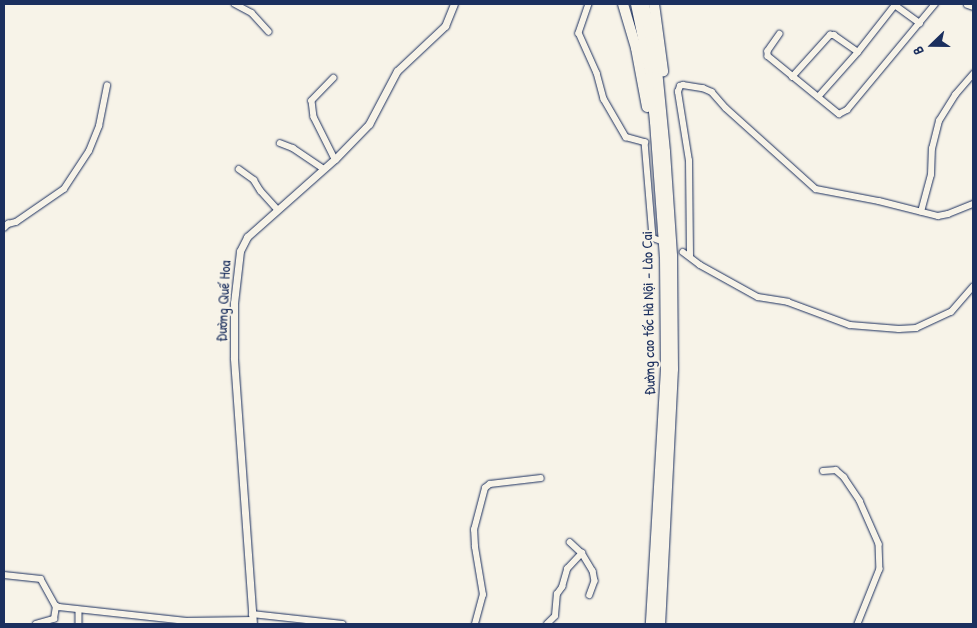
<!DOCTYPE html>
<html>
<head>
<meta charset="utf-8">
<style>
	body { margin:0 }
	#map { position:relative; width:977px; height:628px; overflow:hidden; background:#f7f3e8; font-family:"Patrick Hand",sans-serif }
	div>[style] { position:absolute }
	.roads { filter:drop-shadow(0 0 1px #1b2f5e) drop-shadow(0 0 1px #1b2f5e) }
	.minor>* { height:5.5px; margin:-2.75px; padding:0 2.75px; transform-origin:2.75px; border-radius:2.75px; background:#f7f3e8 }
	.tertiary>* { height:7px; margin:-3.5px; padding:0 3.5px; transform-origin:3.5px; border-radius:3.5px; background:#f7f3e8 }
	.motorway>* { height:10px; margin:-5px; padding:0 5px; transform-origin:5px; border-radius:5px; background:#f7f3e8 }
	span { translate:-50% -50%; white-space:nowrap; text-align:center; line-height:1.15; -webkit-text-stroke:4px #f7f3e8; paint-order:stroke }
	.street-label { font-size:15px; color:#1b2f5e }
	.frame { position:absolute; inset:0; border:5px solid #1b2f5e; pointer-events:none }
	.north { position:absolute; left:907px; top:20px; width:50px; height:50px; -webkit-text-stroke:4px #f7f3e8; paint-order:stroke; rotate:248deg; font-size:14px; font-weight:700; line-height:20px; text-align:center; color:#1b2f5e }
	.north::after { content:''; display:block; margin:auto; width:18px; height:22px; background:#1b2f5e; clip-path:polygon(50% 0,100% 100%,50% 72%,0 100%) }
</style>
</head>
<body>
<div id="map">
	<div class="roads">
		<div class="minor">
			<div style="left:235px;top:4px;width:19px;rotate:28deg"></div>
			<div style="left:252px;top:13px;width:25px;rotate:48deg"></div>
			<div style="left:589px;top:4px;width:31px;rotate:109deg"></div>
			<div style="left:579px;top:33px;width:44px;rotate:65.8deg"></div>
			<div style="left:597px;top:73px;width:27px;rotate:75deg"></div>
			<div style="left:604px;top:99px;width:44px;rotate:59.9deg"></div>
			<div style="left:626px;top:137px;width:20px;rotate:15deg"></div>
			<div style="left:645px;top:142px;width:96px;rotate:85.2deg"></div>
			<div style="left:653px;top:238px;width:12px;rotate:20deg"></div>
			<div style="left:780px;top:34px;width:21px;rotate:125deg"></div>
			<div style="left:768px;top:51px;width:5px;rotate:90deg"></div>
			<div style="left:768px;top:56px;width:92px;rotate:39.2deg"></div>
			<div style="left:839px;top:114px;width:9px;rotate:-27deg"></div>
			<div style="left:847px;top:110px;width:138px;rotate:-50.3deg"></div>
			<div style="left:792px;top:77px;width:57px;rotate:-47.9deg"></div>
			<div style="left:830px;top:35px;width:4px"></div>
			<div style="left:834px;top:35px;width:29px;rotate:35deg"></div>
			<div style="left:858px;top:52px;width:60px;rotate:-51.8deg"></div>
			<div style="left:895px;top:5px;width:31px;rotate:36deg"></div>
			<div style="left:334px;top:78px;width:32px;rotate:134deg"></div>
			<div style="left:312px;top:101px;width:16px;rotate:83deg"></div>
			<div style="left:314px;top:117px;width:47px;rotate:63.4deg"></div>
			<div style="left:818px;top:97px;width:60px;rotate:-48.4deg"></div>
			<div style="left:280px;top:143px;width:14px;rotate:21deg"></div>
			<div style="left:293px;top:148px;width:37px;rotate:34deg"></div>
			<div style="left:239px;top:169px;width:19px;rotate:36deg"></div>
			<div style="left:254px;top:180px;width:13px;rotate:58deg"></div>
			<div style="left:261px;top:191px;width:24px;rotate:48deg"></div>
			<div style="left:921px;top:212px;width:38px;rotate:-75deg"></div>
			<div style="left:931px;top:175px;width:26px;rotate:-88deg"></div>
			<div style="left:932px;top:149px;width:29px;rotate:-76deg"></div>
			<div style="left:939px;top:121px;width:31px;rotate:-58deg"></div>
			<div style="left:955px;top:95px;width:28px;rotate:-49deg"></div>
			<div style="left:4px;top:228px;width:6px;rotate:-45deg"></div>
			<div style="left:8px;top:224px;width:8px;rotate:-14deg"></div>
			<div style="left:16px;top:222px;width:58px;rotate:-34.5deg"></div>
			<div style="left:64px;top:189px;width:45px;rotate:-56.7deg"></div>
			<div style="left:89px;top:151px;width:27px;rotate:-68deg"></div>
			<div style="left:99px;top:126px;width:41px;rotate:-78.7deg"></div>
			<div style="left:683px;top:252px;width:21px;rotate:37deg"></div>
			<div style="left:700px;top:265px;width:66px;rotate:28.9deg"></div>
			<div style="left:758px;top:297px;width:30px;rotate:9deg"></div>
			<div style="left:788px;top:302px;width:66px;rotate:20.4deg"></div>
			<div style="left:850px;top:325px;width:49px;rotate:4.7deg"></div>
			<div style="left:899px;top:329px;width:17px;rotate:-3deg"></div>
			<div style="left:916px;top:328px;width:38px;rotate:-25deg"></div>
			<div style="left:951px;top:312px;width:33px;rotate:-49deg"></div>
			<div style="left:690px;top:256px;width:95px;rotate:-90.6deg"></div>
			<div style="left:689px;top:161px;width:70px;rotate:-99.1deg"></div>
			<div style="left:678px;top:92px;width:6px;rotate:-72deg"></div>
			<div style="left:680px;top:86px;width:3px;rotate:-18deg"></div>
			<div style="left:683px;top:85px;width:20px;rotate:9deg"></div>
			<div style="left:703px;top:88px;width:10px;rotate:24deg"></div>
			<div style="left:712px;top:92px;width:21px;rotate:49deg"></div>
			<div style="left:726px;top:108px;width:121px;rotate:42deg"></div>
			<div style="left:816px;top:189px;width:64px;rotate:10.8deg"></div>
			<div style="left:879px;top:201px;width:61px;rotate:14.3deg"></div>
			<div style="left:938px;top:216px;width:10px;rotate:-11deg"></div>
			<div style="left:948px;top:214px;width:27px;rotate:-22deg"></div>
			<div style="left:823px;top:471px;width:13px;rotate:-4deg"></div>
			<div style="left:836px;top:470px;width:11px;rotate:41deg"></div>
			<div style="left:844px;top:477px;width:29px;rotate:56deg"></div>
			<div style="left:860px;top:501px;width:47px;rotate:66.2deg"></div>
			<div style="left:879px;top:544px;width:25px;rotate:88deg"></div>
			<div style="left:880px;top:569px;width:59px;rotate:111.8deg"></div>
			<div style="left:570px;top:542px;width:16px;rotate:43deg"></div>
			<div style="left:582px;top:553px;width:21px;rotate:59deg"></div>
			<div style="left:593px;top:571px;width:10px;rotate:79deg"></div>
			<div style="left:595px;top:581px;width:15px;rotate:110deg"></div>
			<div style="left:4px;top:575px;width:37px;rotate:6deg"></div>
			<div style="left:41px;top:579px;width:31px;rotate:61deg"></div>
			<div style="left:56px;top:606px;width:3px;rotate:18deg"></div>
			<div style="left:59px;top:607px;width:128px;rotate:6.3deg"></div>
			<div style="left:186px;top:621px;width:67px;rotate:-0.9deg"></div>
			<div style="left:79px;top:610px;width:14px;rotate:90deg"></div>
			<div style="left:252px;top:614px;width:91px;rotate:6.3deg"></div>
			<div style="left:36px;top:624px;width:19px;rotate:-16deg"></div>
			<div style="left:54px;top:619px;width:13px;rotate:-81deg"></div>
			<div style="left:475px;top:624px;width:30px;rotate:-75deg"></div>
			<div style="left:483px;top:595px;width:49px;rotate:-99.5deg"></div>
			<div style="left:475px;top:547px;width:17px;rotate:-93deg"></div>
			<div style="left:474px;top:530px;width:43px;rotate:-75.3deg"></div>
			<div style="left:485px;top:488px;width:6px;rotate:-39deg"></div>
			<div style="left:490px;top:484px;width:51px;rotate:-6.7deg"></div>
			<div style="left:547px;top:624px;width:11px;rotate:-45deg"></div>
			<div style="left:555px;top:616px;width:22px;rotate:-85deg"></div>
			<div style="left:557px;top:594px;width:9px;rotate:-54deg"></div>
			<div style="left:562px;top:587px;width:19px;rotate:-74deg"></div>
			<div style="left:567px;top:569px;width:22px;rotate:-47deg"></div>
		</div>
		<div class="tertiary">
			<div style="left:967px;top:4px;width:6px;rotate:18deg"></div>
			<div style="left:253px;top:624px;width:267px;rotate:-94.1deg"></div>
			<div style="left:234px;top:358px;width:55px;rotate:-90deg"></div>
			<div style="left:234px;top:303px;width:52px;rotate:-83.4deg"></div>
			<div style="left:240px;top:251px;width:16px;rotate:-63deg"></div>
			<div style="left:247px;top:237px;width:118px;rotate:-41.6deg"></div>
			<div style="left:335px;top:159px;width:49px;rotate:-45.8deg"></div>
			<div style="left:369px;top:124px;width:60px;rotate:-62.2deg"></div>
			<div style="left:397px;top:71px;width:66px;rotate:-43.2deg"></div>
			<div style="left:445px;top:26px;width:24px;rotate:-68deg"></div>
		</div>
		<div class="motorway">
			<div style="left:623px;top:4px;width:46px;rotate:73.5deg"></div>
			<div style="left:636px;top:48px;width:60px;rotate:79.4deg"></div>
			<div style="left:636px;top:4px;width:69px;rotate:78.4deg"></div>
			<div style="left:650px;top:72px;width:50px;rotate:84.3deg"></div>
			<div style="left:655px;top:122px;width:135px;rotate:85.8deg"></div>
			<div style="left:665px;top:257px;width:112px;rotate:89.5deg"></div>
			<div style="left:666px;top:369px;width:255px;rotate:93.4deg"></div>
			<div style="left:644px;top:4px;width:67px;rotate:78.9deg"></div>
			<div style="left:657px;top:70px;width:82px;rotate:84.4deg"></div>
			<div style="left:665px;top:152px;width:104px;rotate:86.1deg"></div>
			<div style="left:672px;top:256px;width:113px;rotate:89.5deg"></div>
			<div style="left:673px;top:369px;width:255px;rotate:92.9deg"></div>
			<div style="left:654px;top:4px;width:68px;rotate:82.3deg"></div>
		</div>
	</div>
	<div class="street-label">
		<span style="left:223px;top:301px;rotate:-87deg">Đường Quế Hoa</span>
		<span style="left:648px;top:313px;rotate:-91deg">Đường cao tốc Hà Nội - Lào Cai</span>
	</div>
	<div class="frame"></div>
	<div class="north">B</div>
</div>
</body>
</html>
